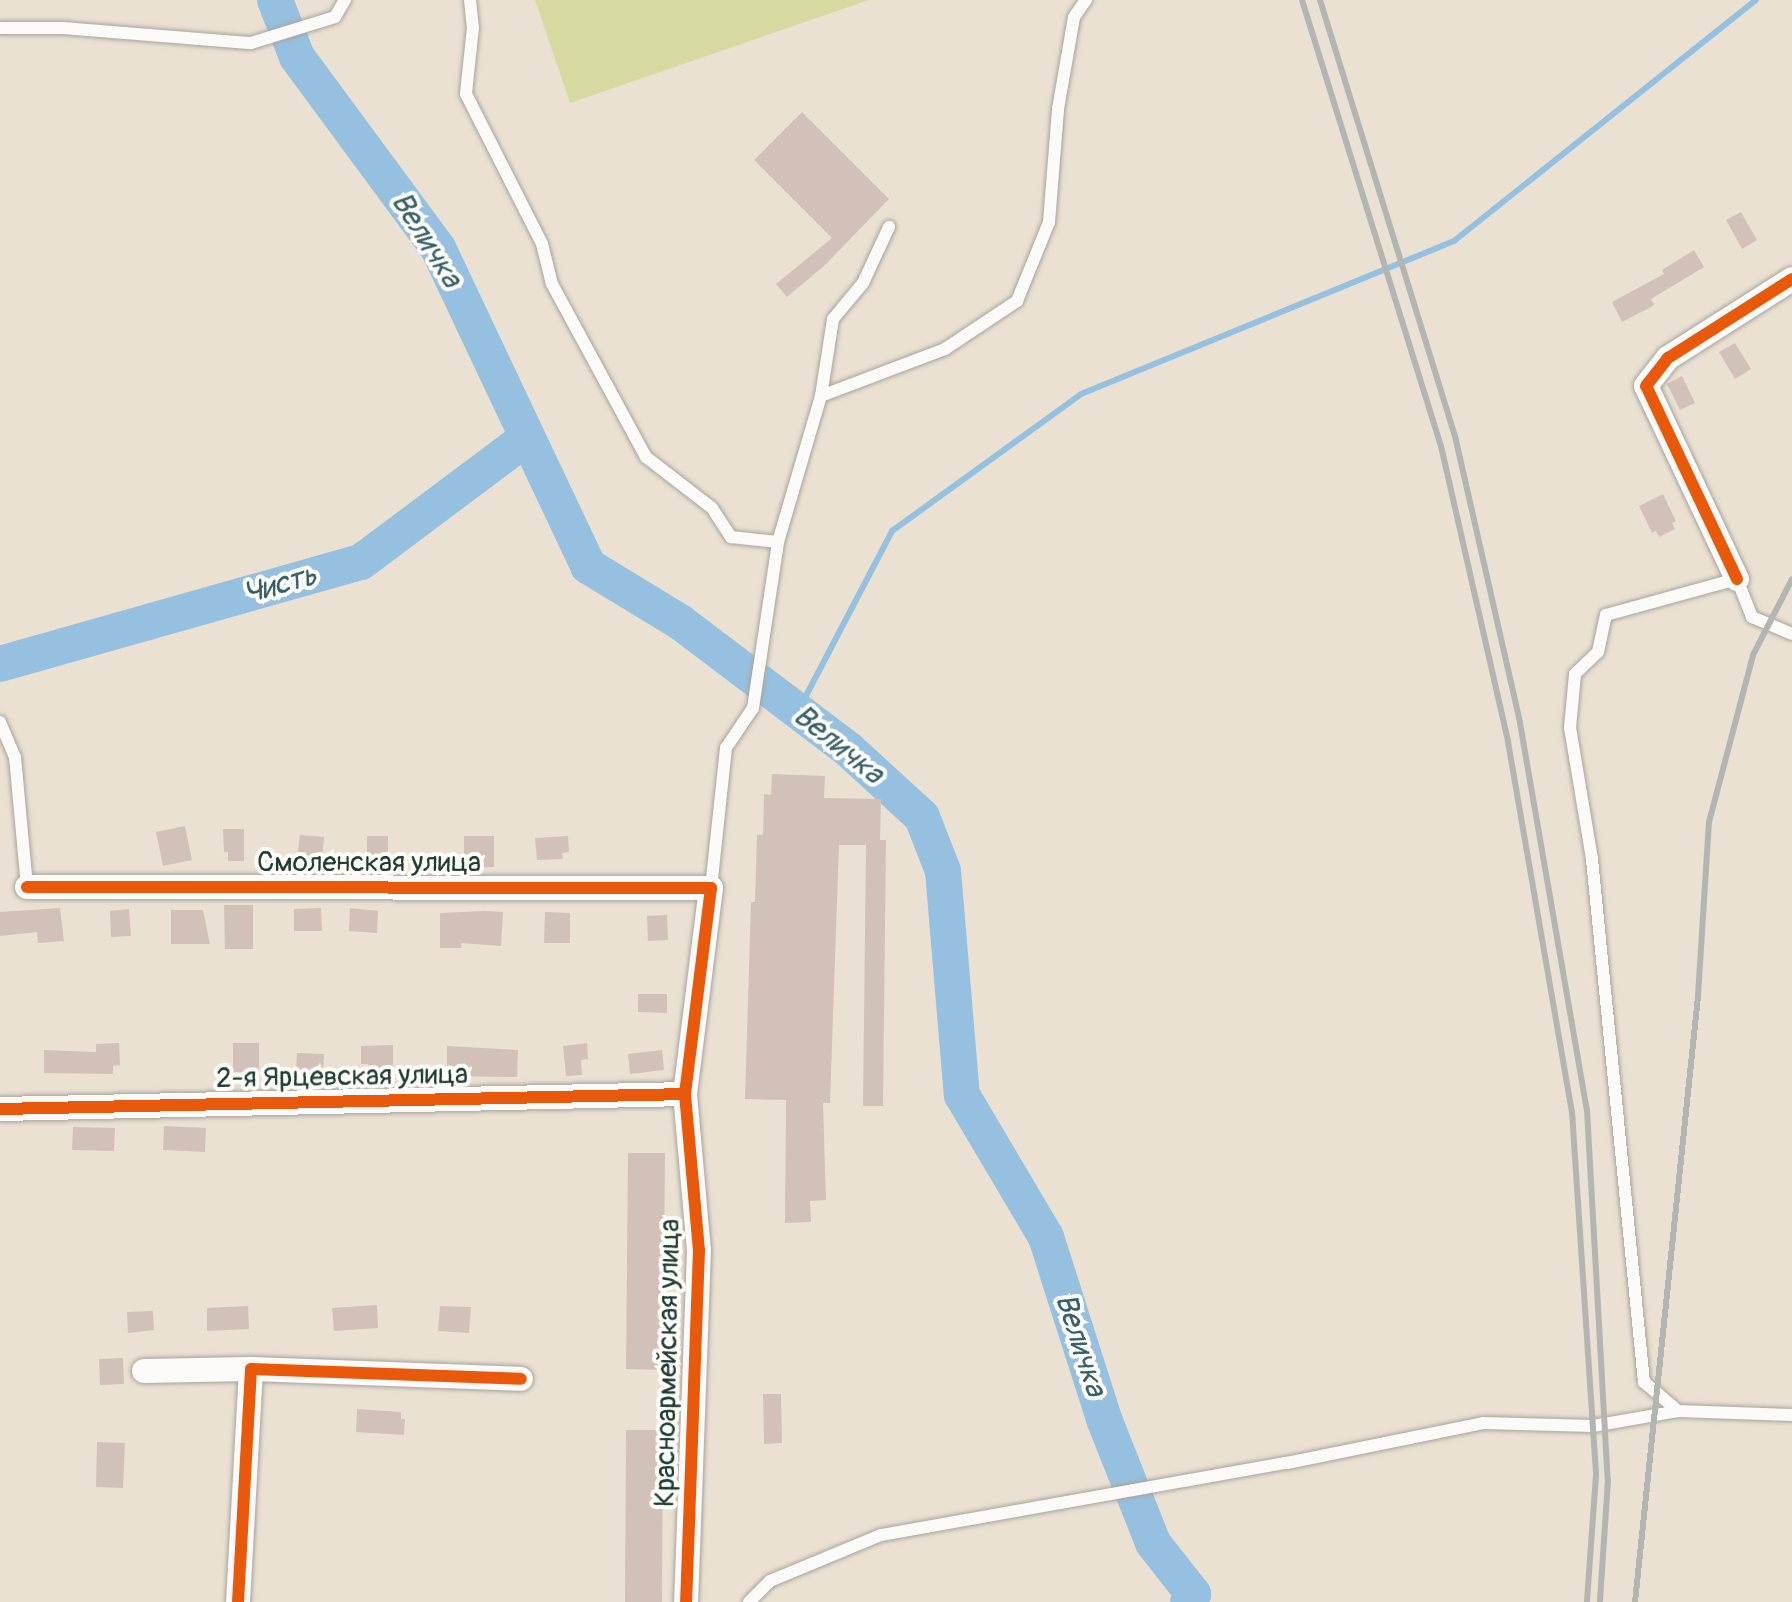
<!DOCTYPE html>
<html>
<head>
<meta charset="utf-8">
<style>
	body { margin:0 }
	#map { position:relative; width:1792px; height:1602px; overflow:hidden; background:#eae1d3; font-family:Pangolin,sans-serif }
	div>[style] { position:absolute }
	.green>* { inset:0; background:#d6daa0 }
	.stream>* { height:6px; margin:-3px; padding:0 3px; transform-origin:3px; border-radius:3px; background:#96c0e0 }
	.river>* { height:36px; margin:-18px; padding:0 18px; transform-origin:18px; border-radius:18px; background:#96c0e0 }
	.building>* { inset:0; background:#d2c1b8 }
	.roads { filter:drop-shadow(0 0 2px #a6a49b) drop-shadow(0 0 2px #a6a49b) }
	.service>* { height:12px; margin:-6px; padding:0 6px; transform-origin:6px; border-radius:6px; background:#fcfaf8 }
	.minor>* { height:24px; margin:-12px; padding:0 12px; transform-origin:12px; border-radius:12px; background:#fcfaf8 }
	.rail>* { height:6px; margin:-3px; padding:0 3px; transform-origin:3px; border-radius:3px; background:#b3b5b2 }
	.cycleway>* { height:12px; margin:-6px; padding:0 6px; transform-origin:6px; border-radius:6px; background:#e8590c }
	span { translate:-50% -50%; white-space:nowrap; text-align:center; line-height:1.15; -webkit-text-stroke:8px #fdfcf7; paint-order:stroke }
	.street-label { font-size:28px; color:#1f3d34 }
	.water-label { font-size:30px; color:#386069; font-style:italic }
</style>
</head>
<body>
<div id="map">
	<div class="green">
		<div style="clip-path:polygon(535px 0,869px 0,570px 103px)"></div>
	</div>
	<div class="stream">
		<div style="left:798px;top:711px;width:203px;rotate:-62.4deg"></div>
		<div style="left:892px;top:531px;width:233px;rotate:-35.9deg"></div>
		<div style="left:1081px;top:394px;width:403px;rotate:-22.3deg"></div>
		<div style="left:1454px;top:241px;width:386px;rotate:-38.6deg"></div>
	</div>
	<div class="river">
		<div style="left:275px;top:0;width:61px;rotate:68.9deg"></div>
		<div style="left:297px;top:57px;width:237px;rotate:53.6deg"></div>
		<div style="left:438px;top:248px;width:352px;rotate:64.7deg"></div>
		<div style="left:588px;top:566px;width:108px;rotate:31.3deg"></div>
		<div style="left:680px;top:622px;width:212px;rotate:37.1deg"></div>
		<div style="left:849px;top:750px;width:99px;rotate:42.5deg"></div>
		<div style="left:922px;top:817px;width:58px;rotate:68.7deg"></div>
		<div style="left:943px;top:871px;width:225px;rotate:85.2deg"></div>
		<div style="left:962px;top:1095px;width:165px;rotate:59.4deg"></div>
		<div style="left:1046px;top:1237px;width:191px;rotate:72.3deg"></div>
		<div style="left:1104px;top:1419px;width:133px;rotate:68.4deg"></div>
		<div style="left:1153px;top:1543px;width:65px;rotate:51.9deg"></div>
		<div style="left:1193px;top:1594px;width:9px;rotate:122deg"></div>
		<div style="left:0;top:664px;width:375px;rotate:-15.8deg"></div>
		<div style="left:361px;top:562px;width:207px;rotate:-36.8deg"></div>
	</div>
	<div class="building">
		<div style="clip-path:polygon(802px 112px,889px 199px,824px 266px,787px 297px,776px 284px,832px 238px,754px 160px)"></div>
		<div style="clip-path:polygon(1741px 212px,1757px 240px,1742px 249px,1726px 220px)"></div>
		<div style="clip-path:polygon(1694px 250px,1704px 267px,1651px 299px,1654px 304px,1651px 307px,1622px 322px,1612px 302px,1664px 274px,1662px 270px)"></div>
		<div style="clip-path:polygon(1735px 343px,1751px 369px,1735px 379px,1719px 352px)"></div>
		<div style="clip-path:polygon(1682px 376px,1695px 403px,1680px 410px,1667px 384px)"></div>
		<div style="clip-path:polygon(1663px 494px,1676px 521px,1672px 523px,1675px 529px,1659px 537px,1656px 531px,1652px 533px,1639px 506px)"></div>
		<div style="clip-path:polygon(772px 774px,825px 776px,824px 798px,881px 799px,880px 840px,886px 840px,883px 1106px,863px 1106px,866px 845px,839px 845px,830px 1103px,823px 1103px,826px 1200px,810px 1201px,811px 1222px,785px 1223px,786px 1100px,745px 1099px,751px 902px,755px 902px,757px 835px,763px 835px,764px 794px,771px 795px)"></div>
		<div style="clip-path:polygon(185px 826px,192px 860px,163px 866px,156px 832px)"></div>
		<div style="clip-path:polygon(223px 829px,244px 829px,244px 861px,228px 861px,228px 852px,224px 852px)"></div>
		<div style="clip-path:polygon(300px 835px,324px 837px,322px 861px,297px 859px)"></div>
		<div style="clip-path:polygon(367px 836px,388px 836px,388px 862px,367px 862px)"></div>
		<div style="clip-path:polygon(464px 836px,494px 836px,494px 867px,464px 868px)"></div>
		<div style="clip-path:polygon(568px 836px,569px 852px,562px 853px,563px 859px,537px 860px,535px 838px)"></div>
		<div style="clip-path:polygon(224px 905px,253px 905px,253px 949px,225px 949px)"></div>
		<div style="clip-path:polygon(60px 908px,64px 941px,38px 943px,37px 932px,0 936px,0 912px)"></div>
		<div style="clip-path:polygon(321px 908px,322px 931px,294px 931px,294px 909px)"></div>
		<div style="clip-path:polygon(350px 908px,378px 911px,377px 933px,349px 931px)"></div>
		<div style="clip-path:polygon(129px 909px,131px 936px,111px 937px,110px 911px)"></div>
		<div style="clip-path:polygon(171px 910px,203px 910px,210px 944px,171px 944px)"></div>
		<div style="clip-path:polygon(485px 911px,503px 912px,501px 946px,461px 943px,461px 948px,440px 948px,440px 913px)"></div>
		<div style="clip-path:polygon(545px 912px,570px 913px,570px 943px,544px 943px)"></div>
		<div style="clip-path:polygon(667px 915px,668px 940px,648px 941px,647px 916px)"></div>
		<div style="clip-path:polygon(638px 994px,667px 994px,667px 1013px,638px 1012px)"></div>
		<div style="clip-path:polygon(119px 1043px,120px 1065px,113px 1066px,113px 1074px,44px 1073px,44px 1050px,96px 1052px,96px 1044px)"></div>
		<div style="clip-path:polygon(233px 1043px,259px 1043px,259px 1072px,233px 1072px)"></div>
		<div style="clip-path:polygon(587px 1043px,588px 1059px,581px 1060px,582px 1075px,566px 1076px,563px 1046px)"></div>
		<div style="clip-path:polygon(393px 1045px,393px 1075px,368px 1075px,368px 1064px,361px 1064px,361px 1046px)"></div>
		<div style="clip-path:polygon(447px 1046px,518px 1050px,517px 1077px,447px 1076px)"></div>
		<div style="clip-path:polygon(662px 1050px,664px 1070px,630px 1074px,628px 1054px)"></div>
		<div style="clip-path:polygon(297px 1053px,324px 1054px,323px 1073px,296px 1072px)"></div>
		<div style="clip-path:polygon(164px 1126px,206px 1128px,205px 1152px,163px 1150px)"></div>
		<div style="clip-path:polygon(73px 1127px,115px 1128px,114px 1151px,72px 1150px)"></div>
		<div style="clip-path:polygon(628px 1153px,665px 1153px,663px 1370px,626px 1369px)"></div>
		<div style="clip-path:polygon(377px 1305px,378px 1328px,334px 1331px,332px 1308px)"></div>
		<div style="clip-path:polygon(248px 1306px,249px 1329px,207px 1331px,207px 1308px)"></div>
		<div style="clip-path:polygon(440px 1306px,471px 1307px,469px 1333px,438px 1331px)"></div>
		<div style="clip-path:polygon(153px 1311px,154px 1330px,128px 1333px,127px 1312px)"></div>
		<div style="clip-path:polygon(123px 1358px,124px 1384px,100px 1385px,99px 1359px)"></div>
		<div style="clip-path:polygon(763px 1394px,781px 1394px,782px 1443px,764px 1444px)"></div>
		<div style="clip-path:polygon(357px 1409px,401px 1412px,401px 1419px,405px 1419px,404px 1435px,356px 1432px)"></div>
		<div style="clip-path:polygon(626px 1430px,663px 1430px,662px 1602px,625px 1602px)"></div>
		<div style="clip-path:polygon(97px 1442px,125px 1443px,123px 1488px,96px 1487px)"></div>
	</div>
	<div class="roads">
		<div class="service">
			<div style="left:470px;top:0;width:27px;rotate:84deg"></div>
			<div style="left:473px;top:27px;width:67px;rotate:96deg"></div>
			<div style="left:466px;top:94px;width:168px;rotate:63.1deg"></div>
			<div style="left:542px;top:244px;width:41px;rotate:76deg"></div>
			<div style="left:552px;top:284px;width:197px;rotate:61.5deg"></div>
			<div style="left:646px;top:457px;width:83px;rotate:37.7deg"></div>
			<div style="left:712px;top:508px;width:35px;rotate:57deg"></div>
			<div style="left:731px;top:537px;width:47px;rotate:6.1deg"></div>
			<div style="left:0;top:28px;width:63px"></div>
			<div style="left:63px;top:28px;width:189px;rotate:4.6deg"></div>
			<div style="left:251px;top:43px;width:88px;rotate:-17.2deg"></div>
			<div style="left:335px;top:17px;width:20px;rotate:-60deg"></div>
			<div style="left:821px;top:396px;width:78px;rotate:-81.1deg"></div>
			<div style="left:833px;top:319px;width:47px;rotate:-50.2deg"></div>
			<div style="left:863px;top:283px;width:62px;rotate:-65.1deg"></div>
			<div style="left:0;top:722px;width:38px;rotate:67deg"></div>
			<div style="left:15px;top:757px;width:131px;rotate:84.7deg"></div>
			<div style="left:711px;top:888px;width:141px;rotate:-83.9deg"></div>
			<div style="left:726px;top:748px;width:48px;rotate:-56deg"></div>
			<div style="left:753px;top:708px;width:168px;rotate:-81.4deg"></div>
			<div style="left:778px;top:542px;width:152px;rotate:-73.6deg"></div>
			<div style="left:821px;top:396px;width:133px;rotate:-20.8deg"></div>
			<div style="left:945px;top:349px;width:87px;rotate:-33.7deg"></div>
			<div style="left:1017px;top:301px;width:85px;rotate:-67.9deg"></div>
			<div style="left:1049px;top:222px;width:113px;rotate:-85.4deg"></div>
			<div style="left:1058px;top:109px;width:93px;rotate:-80.1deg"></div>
			<div style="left:1074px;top:17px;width:21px;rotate:-55deg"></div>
			<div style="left:1678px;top:1411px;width:45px;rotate:-139.5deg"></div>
			<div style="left:1644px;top:1382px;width:526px;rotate:-95.68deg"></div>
			<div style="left:1592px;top:859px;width:133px;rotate:-99.5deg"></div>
			<div style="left:1570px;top:728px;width:54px;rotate:-84.7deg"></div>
			<div style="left:1575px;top:674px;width:32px;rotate:-44deg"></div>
			<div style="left:1598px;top:652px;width:38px;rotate:-78deg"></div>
			<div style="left:1606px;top:615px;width:136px;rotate:-15.4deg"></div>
			<div style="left:1737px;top:579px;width:41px;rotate:68.5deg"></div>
			<div style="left:1752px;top:617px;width:43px;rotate:23deg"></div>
			<div style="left:749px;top:1602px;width:30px;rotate:-45deg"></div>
			<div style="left:770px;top:1581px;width:120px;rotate:-22.5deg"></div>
			<div style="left:881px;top:1535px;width:412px;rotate:-10.1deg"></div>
			<div style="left:1287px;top:1463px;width:200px;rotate:-11.5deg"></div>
			<div style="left:1483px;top:1423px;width:110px;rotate:1.6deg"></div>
			<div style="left:1593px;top:1426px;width:86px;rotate:-10deg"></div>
			<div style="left:1678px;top:1411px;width:114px;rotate:2deg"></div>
		</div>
		<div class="minor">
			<div style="left:1737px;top:579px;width:213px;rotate:-115.2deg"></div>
			<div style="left:1646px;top:386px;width:36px;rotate:-52deg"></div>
			<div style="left:1668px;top:358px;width:147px;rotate:-32.5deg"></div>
			<div style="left:27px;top:887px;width:684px;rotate:0.08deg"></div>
			<div style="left:711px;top:888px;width:208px;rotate:97.2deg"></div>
			<div style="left:685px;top:1094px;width:157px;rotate:84.9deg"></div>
			<div style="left:699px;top:1250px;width:352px;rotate:92.1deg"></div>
			<div style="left:0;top:1109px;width:685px;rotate:-1.25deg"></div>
			<div style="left:144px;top:1371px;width:107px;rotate:-1.1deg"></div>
			<div style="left:238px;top:1602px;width:233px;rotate:-86.8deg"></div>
			<div style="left:251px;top:1369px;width:270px;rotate:2.1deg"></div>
		</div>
	</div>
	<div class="rail">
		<div style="left:1302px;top:0;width:467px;rotate:72.7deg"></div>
		<div style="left:1441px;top:446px;width:303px;rotate:77.2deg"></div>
		<div style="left:1508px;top:742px;width:375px;rotate:80.2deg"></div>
		<div style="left:1572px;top:1112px;width:364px;rotate:86.2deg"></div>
		<div style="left:1596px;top:1475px;width:127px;rotate:94.1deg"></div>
		<div style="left:1320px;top:0;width:456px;rotate:72.8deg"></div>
		<div style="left:1455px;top:436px;width:294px;rotate:77.2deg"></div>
		<div style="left:1520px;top:723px;width:393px;rotate:80.2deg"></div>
		<div style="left:1587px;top:1110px;width:371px;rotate:86.8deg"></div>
		<div style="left:1608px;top:1480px;width:122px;rotate:93.8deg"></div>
		<div style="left:1635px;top:1602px;width:609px;rotate:-84.06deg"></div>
		<div style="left:1698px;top:996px;width:174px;rotate:-86.4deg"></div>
		<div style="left:1709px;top:822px;width:173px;rotate:-75.2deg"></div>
		<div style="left:1753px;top:655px;width:85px;rotate:-62.8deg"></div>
	</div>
	<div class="cycleway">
		<div style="left:1737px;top:579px;width:213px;rotate:-115.2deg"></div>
		<div style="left:1646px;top:386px;width:36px;rotate:-52deg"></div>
		<div style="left:1668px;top:358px;width:147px;rotate:-32.5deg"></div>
		<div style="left:27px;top:887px;width:684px;rotate:0.08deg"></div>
		<div style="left:711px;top:888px;width:208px;rotate:97.2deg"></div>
		<div style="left:685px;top:1094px;width:157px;rotate:84.9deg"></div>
		<div style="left:699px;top:1250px;width:352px;rotate:92.1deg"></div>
		<div style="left:0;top:1109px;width:685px;rotate:-1.25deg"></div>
		<div style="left:238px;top:1602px;width:233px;rotate:-86.8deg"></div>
		<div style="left:251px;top:1369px;width:270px;rotate:2.1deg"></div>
	</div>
	<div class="street-label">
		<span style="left:369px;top:863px">Смоленская улица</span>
		<span style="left:342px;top:1077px;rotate:-1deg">2-я Ярцевская улица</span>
		<span style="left:668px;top:1363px;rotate:-89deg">Красноармейская улица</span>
	</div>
	<div class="water-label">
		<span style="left:426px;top:240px;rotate:58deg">Величка</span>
		<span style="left:280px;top:585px;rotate:-16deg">Чисть</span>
		<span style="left:838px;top:745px;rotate:39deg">Величка</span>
		<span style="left:1080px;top:1345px;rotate:72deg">Величка</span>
	</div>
</div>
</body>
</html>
